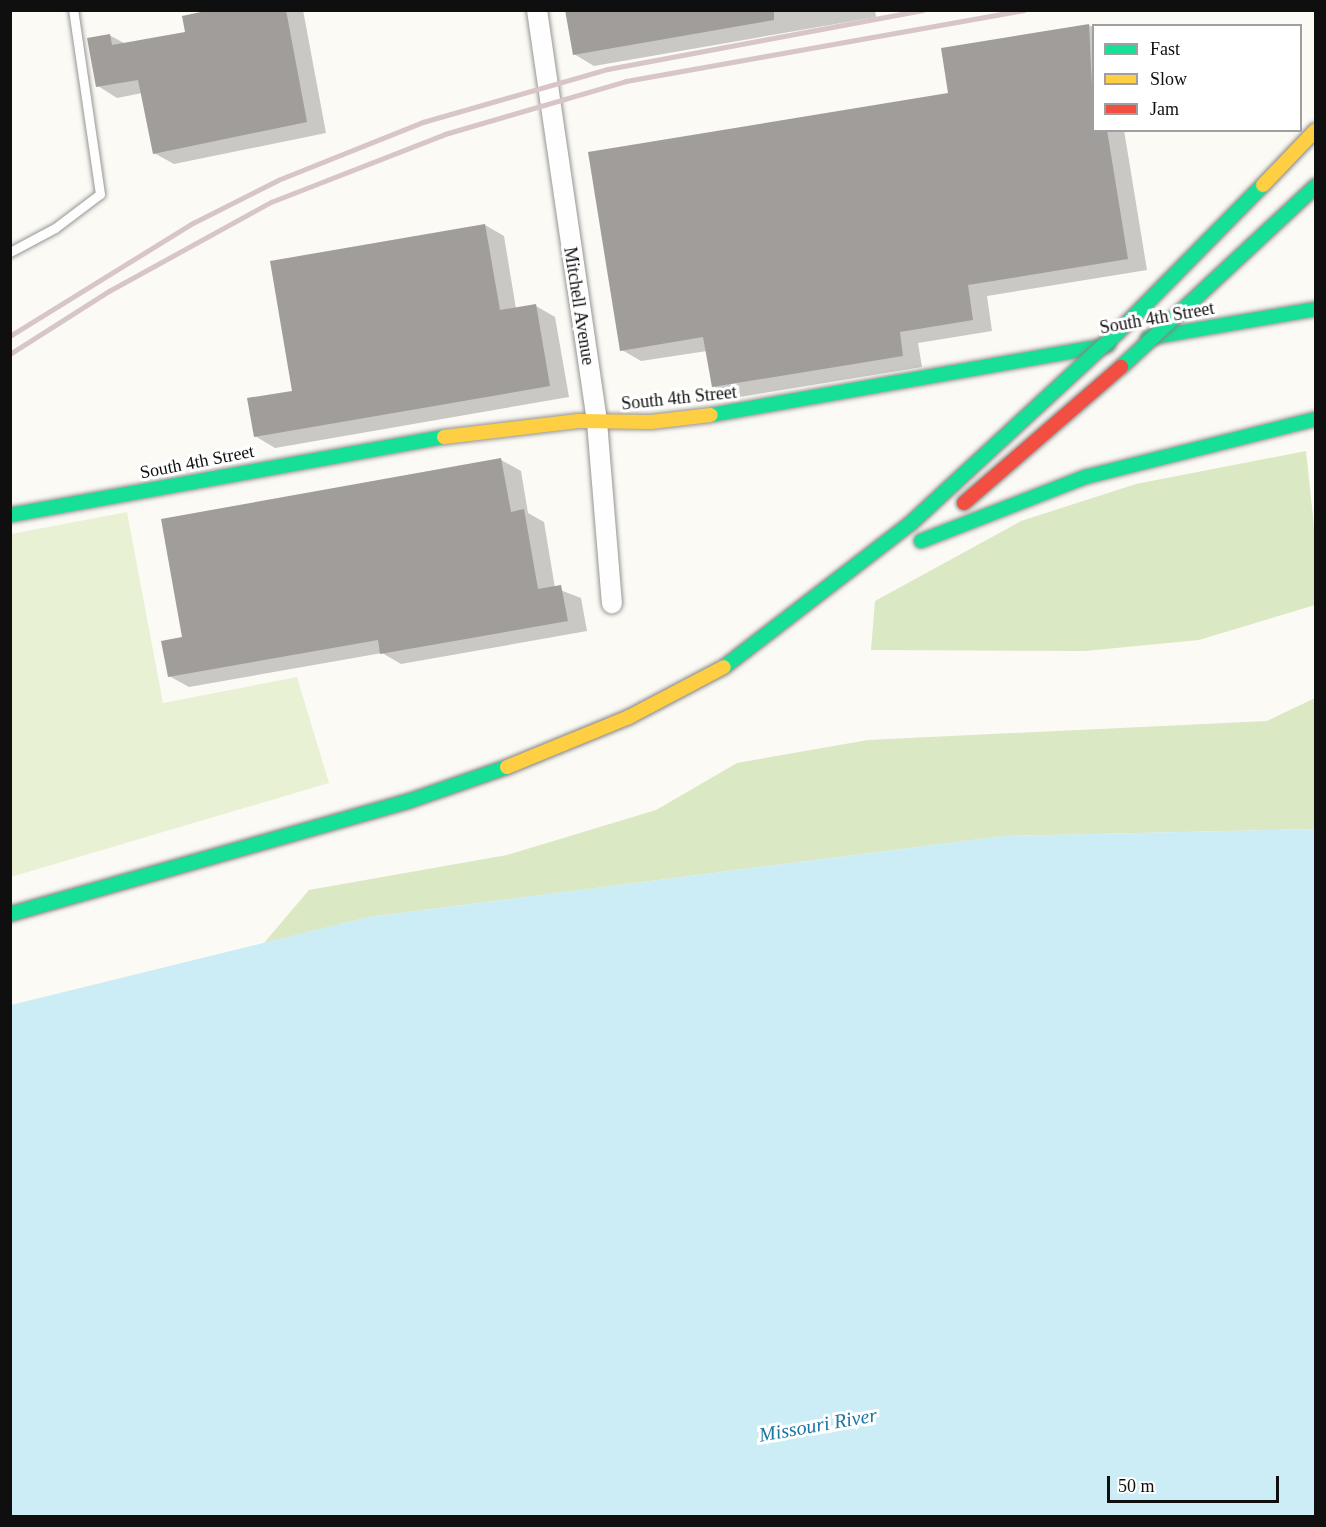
<!DOCTYPE html>
<html>
<head>
<meta charset="utf-8">
<style>
	body { margin:0 }
	#map { position:relative; width:1326px; height:1527px; overflow:hidden; background:#fcfaf5; font-family:Georgia,serif }
	div>[style] { position:absolute }
	.green>* { inset:0; background:#e9f1d5 }
	.forest>* { inset:0; background:#dae8c4 }
	.water>* { inset:0; background:#ccecf6 }
	.shadow>* { inset:0; background:#0003 }
	.building>* { inset:0; background:#a09d9a }
	.roads { filter:drop-shadow(0 0 2px #969593) drop-shadow(0 0 2px #969593) }
	.lane>* { height:9px; margin:-4.5px; padding:0 4.5px; transform-origin:4.5px; border-radius:4.5px; background:#fffefe }
	.street>* { height:20px; margin:-10px; padding:0 10px; transform-origin:10px; border-radius:10px; background:#fffefe }
	.fast>* { height:14px; margin:-7px; padding:0 7px; transform-origin:7px; border-radius:7px; background:#16e098 }
	.slow>* { height:14px; margin:-7px; padding:0 7px; transform-origin:7px; border-radius:7px; background:#ffcf43 }
	.rail>* { height:4.5px; margin:-2.25px; padding:0 2.25px; transform-origin:2.25px; border-radius:2.25px; background:#d8c5c8 }
	.bridges { filter:drop-shadow(0 0 2px #838280) drop-shadow(0 0 2px #838280) }
	.fast-bridge>* { height:14px; margin:-7px; padding:0 7px; transform-origin:7px; border-radius:7px; background:#16e098 }
	.slow-bridge>* { height:14px; margin:-7px; padding:0 7px; transform-origin:7px; border-radius:7px; background:#ffcf43 }
	.jam-bridge>* { height:14px; margin:-7px; padding:0 7px; transform-origin:7px; border-radius:7px; background:#f24e42 }
	span { translate:-50% -50%; white-space:nowrap; text-align:center; line-height:1.15; -webkit-text-stroke:6px #fff; paint-order:stroke }
	.street-label { font-size:18px; color:#0f0f0f }
	.water-label { font-size:20px; color:#1975a1; font-style:italic }
	.frame { position:absolute; inset:0; border:12px solid #0f0f0f; pointer-events:none }
	.legend { position:absolute; left:1092px; top:24px; width:210px; height:108px; box-sizing:border-box; background:#fff; border:2px solid #9f9f9f; margin:0; padding:8px 10px; list-style:none; font-size:18px; color:#0f0f0f }
	.legend li { display:flex; align-items:center; gap:12px; height:30px }
	.legend b { width:30px; border:2px solid #9f9f9f }
	.scale { position:absolute; left:1107px; top:1476px; width:172px; height:27px; box-sizing:border-box; border:3px solid #0f0f0f; border-top:0; padding-left:8px; font-size:18px; line-height:21px; white-space:nowrap; color:#0f0f0f; -webkit-text-stroke:4px #fff; paint-order:stroke }
</style>
</head>
<body>
<div id="map">
	<div class="green">
		<div style="clip-path:polygon(127px 512px,163px 703px,297px 677px,329px 783px,11px 877px,11px 534px)"></div>
	</div>
	<div class="forest">
		<div style="clip-path:polygon(1306px 451px,1315px 536px,1315px 605px,1199px 640px,1085px 651px,871px 650px,875px 601px,1021px 521px,1136px 484px)"></div>
		<div style="clip-path:polygon(1315px 698px,1315px 829px,1004px 836px,369px 917px,264px 943px,309px 890px,507px 855px,656px 810px,737px 763px,868px 740px,1267px 721px)"></div>
	</div>
	<div class="water">
		<div style="clip-path:polygon(1315px 829px,1315px 1516px,11px 1516px,11px 1005px,369px 917px,1004px 836px)"></div>
	</div>
	<div class="shadow">
		<div style="clip-path:polygon(218px 10px,303px 10px,326px 133px,174px 164px,154px 153px,142px 93px,117px 98px,98px 86px,109px 35px,126px 44px,186px 33px)"></div>
		<div style="clip-path:polygon(567px 10px,875px 10px,876px 17px,594px 66px,574px 54px)"></div>
		<div style="clip-path:polygon(1089px 25px,1094px 28px,1094px 130px,1124px 130px,1147px 270px,987px 296px,992px 331px,918px 343px,922px 367px,733px 398px,713px 386px,707px 351px,641px 361px,622px 350px,950px 94px)"></div>
		<div style="clip-path:polygon(485px 225px,504px 236px,516px 309px,536px 306px,555px 317px,569px 397px,275px 448px,255px 436px,294px 392px)"></div>
		<div style="clip-path:polygon(501px 460px,521px 471px,528px 513px,544px 522px,555px 588px,581px 598px,587px 631px,401px 664px,382px 653px,189px 687px,169px 676px,183px 638px)"></div>
	</div>
	<div class="building">
		<div style="clip-path:polygon(210px 10px,286px 10px,307px 122px,153px 154px,138px 80px,96px 87px,87px 38px,110px 34px,112px 45px,185px 32px,182px 16px)"></div>
		<div style="clip-path:polygon(565px 10px,774px 10px,774px 20px,573px 55px)"></div>
		<div style="clip-path:polygon(1089px 24px,1094px 130px,1107px 130px,1128px 259px,968px 285px,973px 320px,900px 332px,903px 356px,712px 387px,703px 337px,620px 351px,588px 152px,948px 93px,941px 48px)"></div>
		<div style="clip-path:polygon(485px 224px,500px 310px,536px 304px,550px 386px,254px 437px,247px 398px,292px 391px,270px 261px)"></div>
		<div style="clip-path:polygon(501px 458px,511px 512px,524px 509px,538px 589px,561px 585px,568px 621px,380px 654px,378px 640px,168px 677px,161px 641px,182px 637px,161px 519px)"></div>
	</div>
	<div class="roads">
		<div class="lane">
			<div style="left:10px;top:252px;width:51px;rotate:-28.1deg"></div>
			<div style="left:55px;top:228px;width:56px;rotate:-37.1deg"></div>
			<div style="left:100px;top:194px;width:186px;rotate:-98.3deg"></div>
		</div>
		<div class="street">
			<div style="left:537px;top:10px;width:416px;rotate:81.7deg"></div>
			<div style="left:597px;top:422px;width:182px;rotate:85.3deg"></div>
		</div>
		<div class="fast">
			<div style="left:1148px;top:338px;width:170px;rotate:-9.8deg"></div>
			<div style="left:711px;top:415px;width:403px;rotate:-10deg"></div>
			<div style="left:10px;top:515px;width:441px;rotate:-10.2deg"></div>
			<div style="left:921px;top:541px;width:176px;rotate:-21.3deg"></div>
			<div style="left:1085px;top:477px;width:238px;rotate:-14.1deg"></div>
		</div>
		<div class="slow">
			<div style="left:444px;top:437px;width:135px;rotate:-6.8deg"></div>
			<div style="left:578px;top:421px;width:73px;rotate:0.8deg"></div>
			<div style="left:651px;top:422px;width:60px;rotate:-6.7deg"></div>
		</div>
	</div>
	<div class="rail">
		<div style="left:10px;top:336px;width:215px;rotate:-31.7deg"></div>
		<div style="left:193px;top:223px;width:95px;rotate:-26.8deg"></div>
		<div style="left:278px;top:180px;width:156px;rotate:-21.8deg"></div>
		<div style="left:423px;top:122px;width:192px;rotate:-16deg"></div>
		<div style="left:608px;top:69px;width:320px;rotate:-10.6deg"></div>
		<div style="left:10px;top:354px;width:117px;rotate:-32.5deg"></div>
		<div style="left:109px;top:291px;width:185px;rotate:-28.8deg"></div>
		<div style="left:271px;top:202px;width:187px;rotate:-21.3deg"></div>
		<div style="left:445px;top:134px;width:189px;rotate:-16.3deg"></div>
		<div style="left:626px;top:81px;width:404px;rotate:-10.1deg"></div>
	</div>
	<div class="bridges">
		<div class="fast-bridge">
			<div style="left:1121px;top:367px;width:266px;rotate:-42.9deg"></div>
			<div style="left:724px;top:667px;width:236px;rotate:-37.6deg"></div>
			<div style="left:911px;top:523px;width:282px;rotate:-42.7deg"></div>
			<div style="left:1118px;top:332px;width:206px;rotate:-45.4deg"></div>
			<div style="left:10px;top:914px;width:415px;rotate:-15.8deg"></div>
			<div style="left:409px;top:801px;width:104px;rotate:-19.1deg"></div>
		</div>
		<div class="slow-bridge">
			<div style="left:1263px;top:185px;width:76px;rotate:-46.1deg"></div>
			<div style="left:507px;top:767px;width:132px;rotate:-22.3deg"></div>
			<div style="left:629px;top:717px;width:107px;rotate:-27.8deg"></div>
		</div>
		<div class="jam-bridge">
			<div style="left:964px;top:503px;width:208px;rotate:-40.9deg"></div>
		</div>
	</div>
	<div class="street-label">
		<span style="left:579px;top:306px;rotate:81deg">Mitchell Avenue</span>
		<span style="left:1157px;top:318px;rotate:-10deg">South 4th Street</span>
		<span style="left:679px;top:398px;rotate:-6deg">South 4th Street</span>
		<span style="left:197px;top:462px;rotate:-11deg">South 4th Street</span>
	</div>
	<div class="water-label">
		<span style="left:818px;top:1425px;rotate:-10deg">Missouri River</span>
	</div>
	<div class="frame"></div>
	<ul class="legend">
	<li><b style="height:8px;background:#16e098"></b>Fast</li>
	<li><b style="height:8px;background:#ffcf43"></b>Slow</li>
	<li><b style="height:8px;background:#f24e42"></b>Jam</li>
	</ul>
	<div class="scale">50 m</div>
</div>
</body>
</html>
